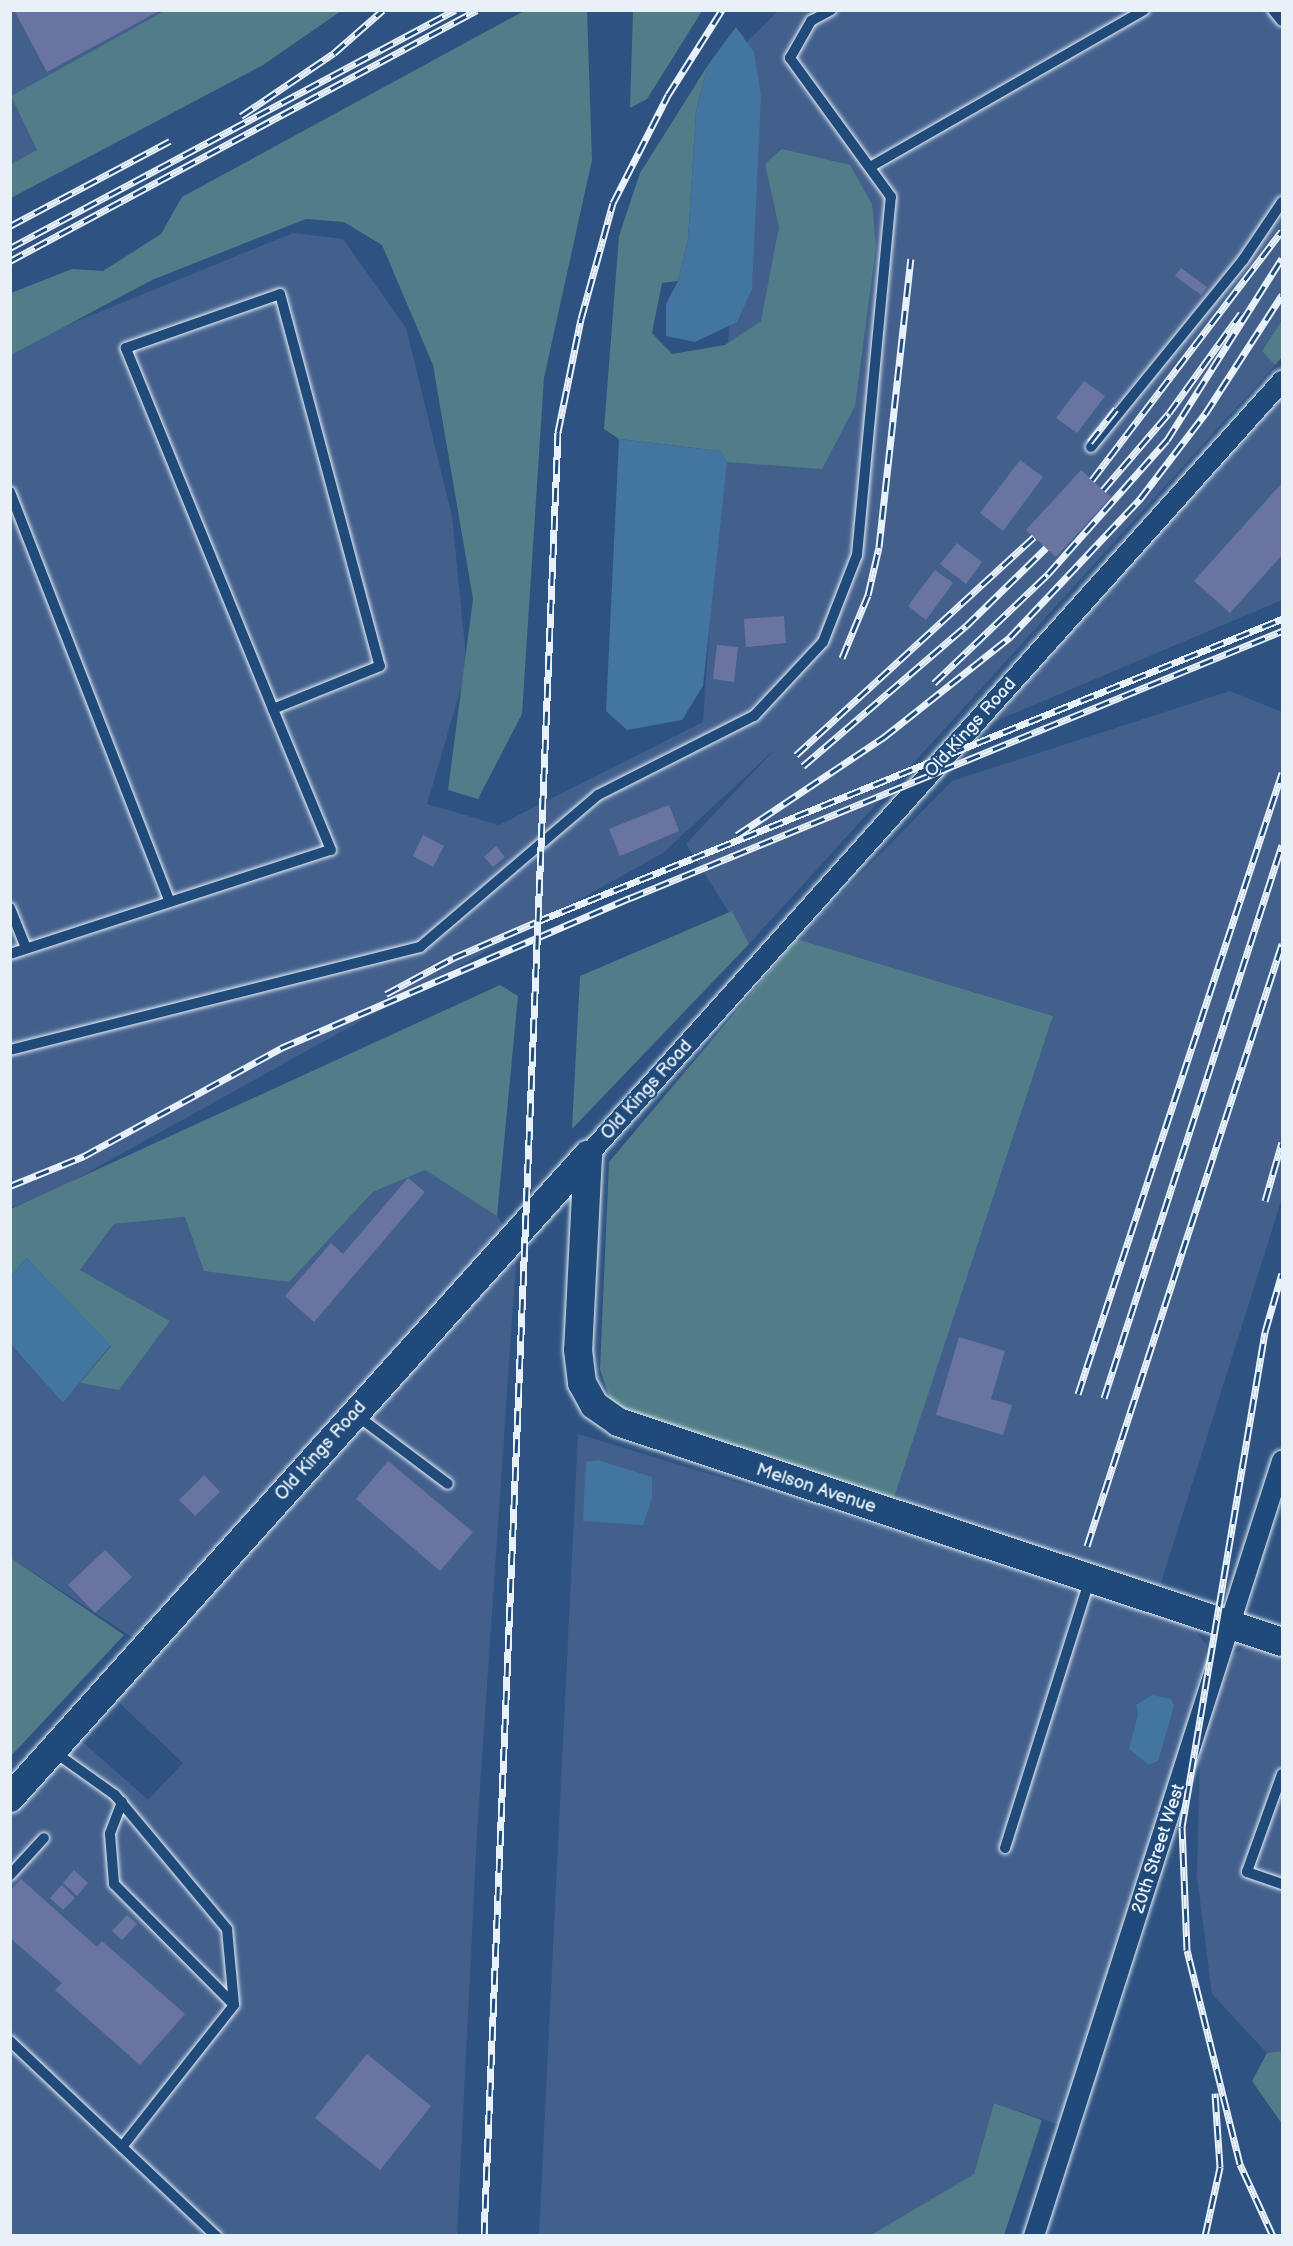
<!DOCTYPE html>
<html>
<head>
<meta charset="utf-8">
<style>
	body { margin:0 }
	#map { position:relative; width:1293px; height:2246px; overflow:hidden; background:#2e5382; font-family:"Balsamiq Sans",sans-serif }
	div>[style] { position:absolute }
	.built>* { inset:0; background:#43608d }
	.green>* { inset:0; background:#507d87 }
	.water>* { inset:0; background:#42759f }
	.building>* { inset:0; background:#6975a0 }
	.roads { filter:drop-shadow(0 0 2px #e8f1f8) drop-shadow(0 0 2px #e8f1f8) }
	.lane>* { height:10px; margin:-5px; padding:0 5px; transform-origin:5px; border-radius:5px; background:#1f4a7a }
	.street>* { height:20px; margin:-10px; padding:0 10px; transform-origin:10px; border-radius:10px; background:#1f4a7a }
	.secondary>* { height:28px; margin:-14px; padding:0 14px; transform-origin:14px; border-radius:14px; background:#1f4a7a }
	.rail>* { height:7px; margin-top:-3.5px; transform-origin:0; background:repeating-linear-gradient(90deg,#1f4a7a 0 14px,#e8f1f8 0 28px); box-sizing:border-box; border-block:2px solid #e8f1f8 }
	span { translate:-50% -50%; white-space:nowrap; text-align:center; line-height:1.15; -webkit-text-stroke:4.5px #1f4a7a; paint-order:stroke }
	.street-label { font-size:18px; color:#e8f1f8 }
	.frame { position:absolute; inset:0; border:12px solid #e8f1f8; pointer-events:none }
</style>
</head>
<body>
<div id="map">
	<div class="built">
		<div style="clip-path:polygon(11px 11px,164px 11px,11px 96px,38px 150px,11px 164px)"></div>
		<div style="clip-path:polygon(778px 11px,1282px 11px,1282px 320px,1262px 351px,1275px 365px,749px 944px,686px 844px,776px 748px,663px 853px,56px 1190px,11px 1208px,11px 348px,293px 233px,343px 239px,406px 328px,452px 516px,467px 667px,427px 804px,499px 825px,703px 722px,748px 41px)"></div>
		<div style="clip-path:polygon(1282px 394px,1282px 600px,984px 726px)"></div>
		<div style="clip-path:polygon(1230px 691px,1282px 712px,1282px 1198px,1160px 1586px,892px 1504px,1053px 1016px,797px 939px,952px 781px)"></div>
		<div style="clip-path:polygon(425px 1170px,497px 1216px,505px 1228px,138px 1641px,11px 1558px,10px 1345px,63px 1403px,80px 1383px,120px 1389px,170px 1321px,80px 1270px,114px 1224px,185px 1217px,289px 1282px,373px 1192px)"></div>
		<div style="clip-path:polygon(517px 1246px,477px 1832px,457px 2235px,11px 2236px,11px 1811px,77px 1737px,148px 1800px,183px 1763px,112px 1696px)"></div>
		<div style="clip-path:polygon(578px 1434px,1185px 1619px,1207px 1645px,1172px 1781px,1060px 2125px,994px 2103px,974px 2174px,871px 2235px,539px 2236px)"></div>
		<div style="clip-path:polygon(1253px 1643px,1282px 1652px,1282px 2051px,1267px 2053px,1212px 1994px,1197px 1876px,1200px 1751px,1233px 1654px)"></div>
	</div>
	<div class="green">
		<div style="clip-path:polygon(164px 11px,341px 11px,263px 65px,11px 198px,11px 164px,37px 150px,11px 96px)"></div>
		<div style="clip-path:polygon(524px 11px,587px 11px,592px 160px,544px 378px,522px 714px,478px 799px,448px 790px,473px 599px,433px 365px,382px 245px,344px 222px,306px 219px,152px 280px,11px 355px,11px 293px,72px 269px,103px 271px,161px 234px,182px 197px)"></div>
		<div style="clip-path:polygon(633px 11px,702px 11px,647px 99px,630px 108px)"></div>
		<div style="clip-path:polygon(708px 65px,696px 111px,688px 240px,678px 281px,662px 283px,652px 333px,672px 354px,725px 345px,761px 321px,779px 227px,765px 164px,782px 149px,850px 165px,872px 204px,876px 246px,855px 406px,822px 469px,727px 462px,720px 451px,619px 439px,604px 429px,619px 236px,640px 173px)"></div>
		<div style="clip-path:polygon(1282px 320px,1282px 357px,1275px 365px,1262px 351px)"></div>
		<div style="clip-path:polygon(732px 911px,749px 944px,572px 1129px,580px 976px)"></div>
		<div style="clip-path:polygon(797px 939px,1053px 1016px,892px 1504px,613px 1408px,600px 1369px,609px 1162px)"></div>
		<div style="clip-path:polygon(500px 985px,518px 996px,497px 1216px,425px 1170px,373px 1192px,289px 1282px,204px 1271px,185px 1217px,114px 1224px,80px 1270px,170px 1321px,119px 1390px,80px 1383px,111px 1346px,26px 1258px,11px 1277px,11px 1209px)"></div>
		<div style="clip-path:polygon(11px 1558px,124px 1635px,11px 1756px)"></div>
		<div style="clip-path:polygon(1282px 2051px,1282px 2124px,1252px 2081px,1267px 2053px)"></div>
		<div style="clip-path:polygon(994px 2103px,1042px 2120px,1004px 2235px,871px 2235px,974px 2174px)"></div>
	</div>
	<div class="water">
		<div style="clip-path:polygon(736px 27px,754px 52px,761px 97px,752px 289px,737px 322px,695px 342px,666px 336px,666px 304px,678px 281px,688px 240px,696px 111px,708px 65px)"></div>
		<div style="clip-path:polygon(619px 439px,720px 451px,727px 462px,703px 686px,682px 720px,627px 730px,606px 711px)"></div>
		<div style="clip-path:polygon(26px 1258px,111px 1345px,63px 1403px,11px 1345px,11px 1277px)"></div>
		<div style="clip-path:polygon(598px 1460px,652px 1477px,652px 1499px,643px 1525px,583px 1521px,586px 1462px)"></div>
		<div style="clip-path:polygon(1152px 1695px,1171px 1699px,1174px 1706px,1158px 1761px,1149px 1765px,1129px 1749px,1138px 1715px,1136px 1705px)"></div>
	</div>
	<div class="building">
		<div style="clip-path:polygon(14px 10px,161px 10px,47px 72px)"></div>
		<div style="clip-path:polygon(1181px 268px,1207px 287px,1201px 295px,1175px 276px)"></div>
		<div style="clip-path:polygon(1084px 381px,1105px 396px,1077px 433px,1056px 418px)"></div>
		<div style="clip-path:polygon(1020px 460px,1043px 477px,1003px 531px,980px 513px)"></div>
		<div style="clip-path:polygon(1081px 470px,1111px 497px,1056px 557px,1026px 530px)"></div>
		<div style="clip-path:polygon(1282px 483px,1282px 555px,1230px 613px,1194px 581px)"></div>
		<div style="clip-path:polygon(957px 543px,982px 562px,966px 584px,940px 564px)"></div>
		<div style="clip-path:polygon(935px 570px,953px 583px,926px 620px,908px 606px)"></div>
		<div style="clip-path:polygon(784px 616px,786px 643px,746px 647px,744px 619px)"></div>
		<div style="clip-path:polygon(717px 645px,738px 647px,734px 682px,713px 679px)"></div>
		<div style="clip-path:polygon(669px 805px,679px 831px,620px 856px,609px 829px)"></div>
		<div style="clip-path:polygon(423px 835px,444px 846px,433px 867px,413px 856px)"></div>
		<div style="clip-path:polygon(496px 846px,505px 857px,493px 867px,484px 857px)"></div>
		<div style="clip-path:polygon(408px 1178px,425px 1192px,314px 1322px,285px 1296px,331px 1243px,343px 1254px)"></div>
		<div style="clip-path:polygon(959px 1337px,1005px 1351px,991px 1399px,1012px 1405px,1003px 1435px,936px 1415px)"></div>
		<div style="clip-path:polygon(388px 1461px,473px 1532px,440px 1571px,356px 1499px)"></div>
		<div style="clip-path:polygon(204px 1475px,220px 1492px,195px 1516px,179px 1500px)"></div>
		<div style="clip-path:polygon(105px 1550px,132px 1577px,95px 1613px,68px 1585px)"></div>
		<div style="clip-path:polygon(74px 1870px,88px 1883px,77px 1896px,63px 1883px)"></div>
		<div style="clip-path:polygon(21px 1879px,97px 1947px,102px 1941px,185px 2014px,140px 2065px,55px 1990px,62px 1983px,10px 1938px,10px 1891px)"></div>
		<div style="clip-path:polygon(62px 1885px,75px 1898px,63px 1910px,50px 1898px)"></div>
		<div style="clip-path:polygon(127px 1915px,137px 1924px,122px 1940px,112px 1931px)"></div>
		<div style="clip-path:polygon(367px 2054px,431px 2106px,380px 2170px,315px 2118px)"></div>
	</div>
	<div class="roads">
		<div class="lane">
			<div style="left:1273px;top:10px;width:14px;rotate:51deg"></div>
			<div style="left:870px;top:167px;width:316px;rotate:-29.8deg"></div>
			<div style="left:1091px;top:447px;width:241px;rotate:-50.9deg"></div>
			<div style="left:1243px;top:260px;width:70px;rotate:-56.1deg"></div>
			<div style="left:10px;top:492px;width:440px;rotate:68.7deg"></div>
			<div style="left:10px;top:908px;width:43px;rotate:68.2deg"></div>
			<div style="left:10px;top:954px;width:337px;rotate:-18deg"></div>
			<div style="left:331px;top:850px;width:152px;rotate:-112.4deg"></div>
			<div style="left:273px;top:709px;width:390px;rotate:-112.2deg"></div>
			<div style="left:126px;top:348px;width:163px;rotate:-19.3deg"></div>
			<div style="left:280px;top:294px;width:385px;rotate:75deg"></div>
			<div style="left:380px;top:666px;width:115px;rotate:158.1deg"></div>
			<div style="left:10px;top:1050px;width:423px;rotate:-14.1deg"></div>
			<div style="left:420px;top:947px;width:234px;rotate:-40.5deg"></div>
			<div style="left:598px;top:795px;width:175px;rotate:-26.9deg"></div>
			<div style="left:754px;top:716px;width:101px;rotate:-47deg"></div>
			<div style="left:823px;top:642px;width:93px;rotate:-68.7deg"></div>
			<div style="left:857px;top:555px;width:360px;rotate:-84.6deg"></div>
			<div style="left:891px;top:197px;width:172px;rotate:-126deg"></div>
			<div style="left:790px;top:58px;width:43px;rotate:-60.4deg"></div>
			<div style="left:811px;top:21px;width:23px;rotate:-29deg"></div>
			<div style="left:355px;top:1414px;width:116px;rotate:37deg"></div>
			<div style="left:53px;top:1751px;width:76px;rotate:35.4deg"></div>
			<div style="left:115px;top:1795px;width:175px;rotate:50.1deg"></div>
			<div style="left:227px;top:1929px;width:76px;rotate:84.7deg"></div>
			<div style="left:234px;top:2005px;width:181px;rotate:128.3deg"></div>
			<div style="left:1282px;top:1774px;width:104px;rotate:109.7deg"></div>
			<div style="left:1247px;top:1872px;width:37px;rotate:19deg"></div>
			<div style="left:122px;top:1802px;width:34px;rotate:111deg"></div>
			<div style="left:110px;top:1834px;width:50px;rotate:85.4deg"></div>
			<div style="left:114px;top:1884px;width:170px;rotate:45.2deg"></div>
			<div style="left:1005px;top:1848px;width:282px;rotate:-72.5deg"></div>
			<div style="left:10px;top:1875px;width:50px;rotate:-47.4deg"></div>
			<div style="left:10px;top:2041px;width:284px;rotate:43.4deg"></div>
		</div>
		<div class="street">
			<div style="left:588px;top:1155px;width:1040px;rotate:-48.12deg"></div>
			<div style="left:1034px;top:2236px;width:814px;rotate:-72.26deg"></div>
		</div>
		<div class="secondary">
			<div style="left:588px;top:1155px;width:195px;rotate:92.9deg"></div>
			<div style="left:578px;top:1350px;width:33px;rotate:83deg"></div>
			<div style="left:582px;top:1383px;width:25px;rotate:61deg"></div>
			<div style="left:594px;top:1405px;width:29px;rotate:35deg"></div>
			<div style="left:618px;top:1422px;width:699px;rotate:18.33deg"></div>
			<div style="left:10px;top:1798px;width:865px;rotate:-48.05deg"></div>
		</div>
	</div>
	<div class="rail">
		<div style="left:241px;top:116px;width:112px;rotate:-34.1deg"></div>
		<div style="left:334px;top:53px;width:65px;rotate:-41.3deg"></div>
		<div style="left:10px;top:226px;width:181px;rotate:-28deg"></div>
		<div style="left:10px;top:248px;width:505px;rotate:-28.14deg"></div>
		<div style="left:10px;top:261px;width:530px;rotate:-28.26deg"></div>
		<div style="left:1090px;top:442px;width:42px;rotate:-51.8deg"></div>
		<div style="left:1092px;top:480px;width:313px;rotate:-52.7deg"></div>
		<div style="left:1103px;top:490px;width:101px;rotate:-49.4deg"></div>
		<div style="left:1169px;top:413px;width:123px;rotate:-54.2deg"></div>
		<div style="left:842px;top:658px;width:68px;rotate:-67.6deg"></div>
		<div style="left:868px;top:595px;width:49px;rotate:-77.1deg"></div>
		<div style="left:879px;top:547px;width:290px;rotate:-83.7deg"></div>
		<div style="left:934px;top:683px;width:158px;rotate:-43.7deg"></div>
		<div style="left:1048px;top:574px;width:179px;rotate:-48.4deg"></div>
		<div style="left:1167px;top:440px;width:215px;rotate:-57.7deg"></div>
		<div style="left:796px;top:755px;width:323px;rotate:-42.5deg"></div>
		<div style="left:803px;top:766px;width:215px;rotate:-40.7deg"></div>
		<div style="left:966px;top:626px;width:112px;rotate:-44.3deg"></div>
		<div style="left:737px;top:835px;width:177px;rotate:-33.7deg"></div>
		<div style="left:884px;top:737px;width:161px;rotate:-38.4deg"></div>
		<div style="left:1010px;top:637px;width:190px;rotate:-46.7deg"></div>
		<div style="left:1140px;top:499px;width:107px;rotate:-52.6deg"></div>
		<div style="left:1205px;top:414px;width:142px;rotate:-57.1deg"></div>
		<div style="left:386px;top:994px;width:76px;rotate:-28.2deg"></div>
		<div style="left:453px;top:958px;width:90px;rotate:-23.4deg"></div>
		<div style="left:536px;top:922px;width:805px;rotate:-22.11deg"></div>
		<div style="left:10px;top:1186px;width:80px;rotate:-22.1deg"></div>
		<div style="left:84px;top:1156px;width:225px;rotate:-28.7deg"></div>
		<div style="left:281px;top:1048px;width:380px;rotate:-23.3deg"></div>
		<div style="left:630px;top:898px;width:705px;rotate:-22.27deg"></div>
		<div style="left:1265px;top:1201px;width:61px;rotate:-73.9deg"></div>
		<div style="left:1078px;top:1394px;width:654px;rotate:-71.81deg"></div>
		<div style="left:1104px;top:1398px;width:581px;rotate:-72.16deg"></div>
		<div style="left:1087px;top:1546px;width:633px;rotate:-72.05deg"></div>
		<div style="left:484px;top:2236px;width:1806px;rotate:-87.65deg"></div>
		<div style="left:558px;top:432px;width:115px;rotate:-78.5deg"></div>
		<div style="left:581px;top:319px;width:120px;rotate:-74.6deg"></div>
		<div style="left:613px;top:203px;width:121px;rotate:-63deg"></div>
		<div style="left:668px;top:95px;width:101px;rotate:-57.6deg"></div>
		<div style="left:1205px;top:2236px;width:71px;rotate:-77.7deg"></div>
		<div style="left:1220px;top:2167px;width:74px;rotate:-93.9deg"></div>
		<div style="left:1273px;top:2236px;width:79px;rotate:-114.6deg"></div>
		<div style="left:1240px;top:2164px;width:220px;rotate:-103.9deg"></div>
		<div style="left:1187px;top:1950px;width:123px;rotate:-92.3deg"></div>
		<div style="left:1182px;top:1827px;width:502px;rotate:-80.48deg"></div>
		<div style="left:1265px;top:1332px;width:61px;rotate:-73.9deg"></div>
	</div>
	<div class="street-label">
		<span style="left:971px;top:728px;rotate:-48deg">Old Kings Road</span>
		<span style="left:647px;top:1090px;rotate:-48deg">Old Kings Road</span>
		<span style="left:321px;top:1451px;rotate:-48deg">Old Kings Road</span>
		<span style="left:816px;top:1489px;rotate:18deg">Melson Avenue</span>
		<span style="left:1159px;top:1849px;rotate:-72deg">20th Street West</span>
	</div>
	<div class="frame"></div>
</div>
</body>
</html>
